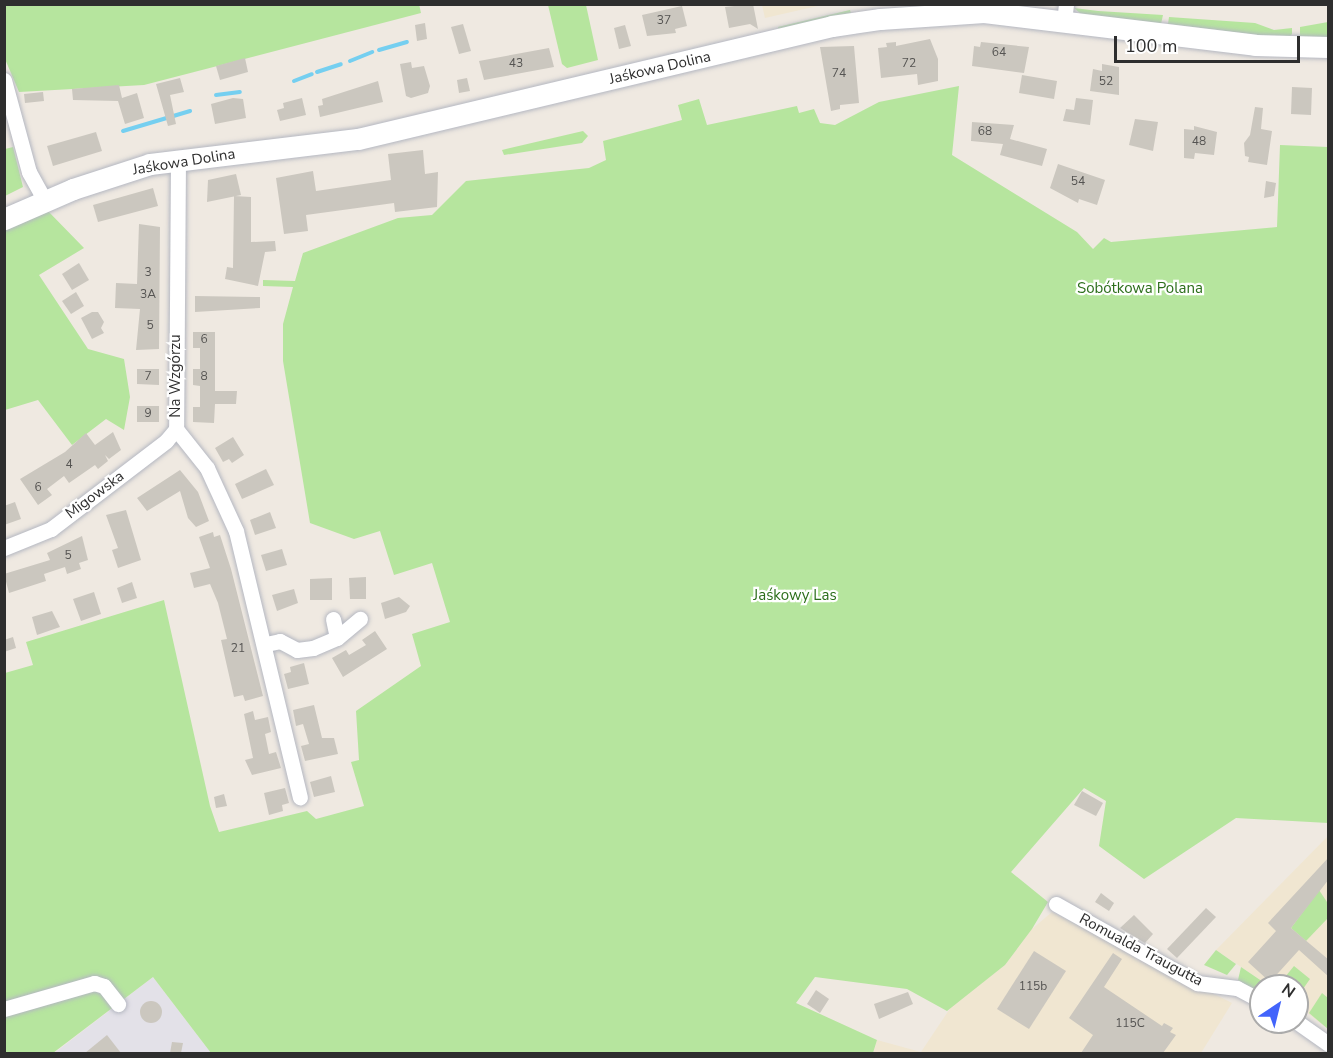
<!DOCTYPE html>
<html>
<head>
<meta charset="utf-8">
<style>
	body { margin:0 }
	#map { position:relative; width:1333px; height:1058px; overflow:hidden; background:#efe9e1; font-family:"Nunito Sans",sans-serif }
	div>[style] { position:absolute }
	.industrial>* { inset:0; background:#e3e1e8 }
	.education>* { inset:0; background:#f0e6d1 }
	.green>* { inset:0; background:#b6e59e }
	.stream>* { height:4px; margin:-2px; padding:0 2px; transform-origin:2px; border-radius:2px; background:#75cff0 }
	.building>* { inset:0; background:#cbc7bf }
	.round { border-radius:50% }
	.roads { filter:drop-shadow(0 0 2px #b4b7c1) drop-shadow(0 0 2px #b4b7c1) }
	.street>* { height:15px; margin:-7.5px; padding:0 7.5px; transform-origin:7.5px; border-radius:7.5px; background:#fff }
	.secondary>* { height:21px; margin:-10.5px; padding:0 10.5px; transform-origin:10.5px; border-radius:10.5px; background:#fff }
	span { translate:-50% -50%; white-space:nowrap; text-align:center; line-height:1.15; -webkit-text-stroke:4.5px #fff; paint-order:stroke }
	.number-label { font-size:12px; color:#555452 }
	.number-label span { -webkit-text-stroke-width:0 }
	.street-label { font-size:15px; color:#2e2e2e }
	.park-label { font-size:15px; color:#2c6e1b }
	.frame { position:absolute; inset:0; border:6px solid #2e2e2e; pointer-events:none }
	.north { position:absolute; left:1249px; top:974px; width:60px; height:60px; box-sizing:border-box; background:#fff; border:2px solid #ababab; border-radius:50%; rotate:35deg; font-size:16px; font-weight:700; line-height:24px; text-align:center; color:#2e2e2e }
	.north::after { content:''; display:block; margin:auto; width:21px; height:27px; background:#4264fb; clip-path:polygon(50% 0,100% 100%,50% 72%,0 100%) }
	.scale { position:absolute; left:1114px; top:36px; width:186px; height:27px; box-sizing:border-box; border:3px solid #2e2e2e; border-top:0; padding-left:8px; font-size:18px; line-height:21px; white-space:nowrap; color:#2e2e2e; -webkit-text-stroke:4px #fff; paint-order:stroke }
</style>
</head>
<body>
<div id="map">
	<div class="industrial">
		<div style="clip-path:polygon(153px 977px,211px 1053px,53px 1054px)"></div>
	</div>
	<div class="education">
		<div style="clip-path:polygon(762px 5px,762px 4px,822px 5px,765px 18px)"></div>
		<div style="clip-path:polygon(1328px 836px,1328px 1029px,1297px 1005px,1297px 986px,1269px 986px,1216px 950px)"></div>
		<div style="clip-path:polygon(1052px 912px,1232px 1003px,1201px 1053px,873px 1054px,877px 1040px,921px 1052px,951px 1007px,1005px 965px,1032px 929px)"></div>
	</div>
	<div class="green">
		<div style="clip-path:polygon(419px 4px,421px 13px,144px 85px,19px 92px,5px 59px,4px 5px)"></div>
		<div style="clip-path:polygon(548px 5px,586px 5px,598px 60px,567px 68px,562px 64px)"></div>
		<div style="clip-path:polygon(1074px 8px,1098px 11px,1163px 15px,1161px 24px,1081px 14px)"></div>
		<div style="clip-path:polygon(850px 10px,852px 17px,780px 34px,778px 27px)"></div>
		<div style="clip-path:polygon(1169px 17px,1255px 23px,1274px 30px,1292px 28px,1292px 34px,1288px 39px,1168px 24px)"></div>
		<div style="clip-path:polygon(1328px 22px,1328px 38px,1300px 37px,1300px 27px)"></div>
		<div style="clip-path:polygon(959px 86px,952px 155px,1077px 232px,1093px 249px,1104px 238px,1111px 242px,1277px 227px,1280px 145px,1328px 147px,1328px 823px,1236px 818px,1144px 879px,1099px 846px,1106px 801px,1084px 788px,1011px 872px,1048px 902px,1032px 929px,1005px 965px,947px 1011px,907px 989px,815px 977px,796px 1003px,877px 1040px,873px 1053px,211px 1053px,153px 977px,53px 1053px,5px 1054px,5px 673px,33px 665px,26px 642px,164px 600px,210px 806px,219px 832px,307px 811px,316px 819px,364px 806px,351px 762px,359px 760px,356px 711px,421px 666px,412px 634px,450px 622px,432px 563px,394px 575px,380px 531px,354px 539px,310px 523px,283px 361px,283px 324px,293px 287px,263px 286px,263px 280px,295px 281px,303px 253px,398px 218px,432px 215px,466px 181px,589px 168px,606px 160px,603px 141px,682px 120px,678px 105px,699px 99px,707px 125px,797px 106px,799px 113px,814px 109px,820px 123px,835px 125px,879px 102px)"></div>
		<div style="clip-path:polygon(583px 131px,588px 136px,582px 143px,504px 155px,502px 150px)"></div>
		<div style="clip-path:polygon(13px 147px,23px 187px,5px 196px,5px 149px)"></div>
		<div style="clip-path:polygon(46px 209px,84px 248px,39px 275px,88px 349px,124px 359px,130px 397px,124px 430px,106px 419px,72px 445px,38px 400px,5px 410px,4px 229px)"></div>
		<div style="clip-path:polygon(1319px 890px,1327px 902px,1328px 918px,1306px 941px,1291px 928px)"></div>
		<div style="clip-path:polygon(1216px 950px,1236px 964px,1227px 975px,1204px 965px)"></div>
		<div style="clip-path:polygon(1294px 966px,1310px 979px,1298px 996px,1297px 986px,1281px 982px)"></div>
		<div style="clip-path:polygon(1241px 967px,1269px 986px,1261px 986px,1261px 994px,1238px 980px)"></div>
		<div style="clip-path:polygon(1322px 993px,1328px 998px,1328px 1029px,1309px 1013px)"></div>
	</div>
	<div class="stream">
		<div style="left:379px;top:50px;width:29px;rotate:-16deg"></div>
		<div style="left:350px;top:61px;width:24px;rotate:-22deg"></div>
		<div style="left:317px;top:72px;width:25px;rotate:-18deg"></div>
		<div style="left:294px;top:81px;width:19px;rotate:-21deg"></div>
		<div style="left:216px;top:95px;width:24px;rotate:-7deg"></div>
		<div style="left:123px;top:131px;width:70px;rotate:-16.6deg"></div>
	</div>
	<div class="building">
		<div style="clip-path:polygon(753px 4px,758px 29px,750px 24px,729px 28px,725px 7px)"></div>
		<div style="clip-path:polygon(682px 6px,687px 26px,675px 29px,676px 33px,647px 36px,642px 15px)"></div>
		<div style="clip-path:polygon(425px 23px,427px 39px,417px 41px,415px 25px)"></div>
		<div style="clip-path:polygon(463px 24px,471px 51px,459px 54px,451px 27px)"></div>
		<div style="clip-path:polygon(625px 25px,631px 46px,619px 49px,614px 28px)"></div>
		<div style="clip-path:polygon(930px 39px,938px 59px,938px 81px,918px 85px,917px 74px,881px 78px,878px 48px,887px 47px,886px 43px,896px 42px,896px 46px)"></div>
		<div style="clip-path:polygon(981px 42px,1029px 47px,1024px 73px,972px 66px,974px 46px,980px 47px)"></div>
		<div style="clip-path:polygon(854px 46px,859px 103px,840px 105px,840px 109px,831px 111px,820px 47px)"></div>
		<div style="clip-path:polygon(549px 48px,554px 67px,484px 80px,479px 61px)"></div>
		<div style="clip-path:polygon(245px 58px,248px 72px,220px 80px,216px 66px)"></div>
		<div style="clip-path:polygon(411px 62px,412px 68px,424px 66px,430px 86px,428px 93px,411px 98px,406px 96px,400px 64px)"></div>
		<div style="clip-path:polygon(1102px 64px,1119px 67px,1119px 95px,1090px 91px,1093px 69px,1102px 71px)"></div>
		<div style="clip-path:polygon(1022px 75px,1057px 81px,1054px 99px,1019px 93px)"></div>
		<div style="clip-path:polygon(180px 78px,184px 92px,170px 95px,176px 124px,168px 126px,156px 84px)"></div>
		<div style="clip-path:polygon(467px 78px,470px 91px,459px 93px,457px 80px)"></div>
		<div style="clip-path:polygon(378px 81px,383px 102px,320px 117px,318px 106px,323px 105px,322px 99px)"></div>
		<div style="clip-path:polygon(119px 85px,122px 98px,137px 93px,144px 118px,125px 124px,118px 101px,73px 100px,72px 89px)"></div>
		<div style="clip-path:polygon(1292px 87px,1312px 88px,1311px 115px,1291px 114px)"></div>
		<div style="clip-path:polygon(43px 92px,44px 101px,25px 103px,24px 94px)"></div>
		<div style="clip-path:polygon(233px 98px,243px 99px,246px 118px,215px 124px,211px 104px)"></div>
		<div style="clip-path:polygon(302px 98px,306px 115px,280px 121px,277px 110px,284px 108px,283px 103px)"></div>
		<div style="clip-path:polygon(1076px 98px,1093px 100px,1090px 125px,1063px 121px,1066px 109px,1074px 110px)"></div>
		<div style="clip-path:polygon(1255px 107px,1263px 108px,1261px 129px,1272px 131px,1267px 165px,1248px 162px,1249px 157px,1245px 156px,1244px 143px,1250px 135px)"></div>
		<div style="clip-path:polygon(1135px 119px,1158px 122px,1153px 151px,1129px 145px)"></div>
		<div style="clip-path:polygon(972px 122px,1014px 125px,1010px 139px,1047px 149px,1042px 166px,1000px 155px,1003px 144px,971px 141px)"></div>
		<div style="clip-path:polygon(1194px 126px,1217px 132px,1214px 155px,1195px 153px,1194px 159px,1184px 158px,1184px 129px,1194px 130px)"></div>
		<div style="clip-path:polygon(96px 132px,102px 151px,53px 166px,47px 146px)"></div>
		<div style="clip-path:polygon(423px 150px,425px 174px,438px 172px,437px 207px,395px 212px,394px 203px,306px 215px,308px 231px,284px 234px,276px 178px,313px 171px,316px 191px,391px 180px,388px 154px)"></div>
		<div style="clip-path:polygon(1058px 164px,1105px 180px,1097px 205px,1079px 199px,1078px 203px,1050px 188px)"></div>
		<div style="clip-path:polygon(236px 174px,241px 195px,207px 202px,208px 180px)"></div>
		<div style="clip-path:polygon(1266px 181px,1276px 183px,1274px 196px,1264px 198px)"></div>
		<div style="clip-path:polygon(153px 188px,158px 206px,98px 222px,93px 205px)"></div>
		<div style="clip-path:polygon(234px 196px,251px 197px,251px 242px,275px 241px,276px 251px,265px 252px,258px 286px,225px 279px,227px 267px,233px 268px)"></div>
		<div style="clip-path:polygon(139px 224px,160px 227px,159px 349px,136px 350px,140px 309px,115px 308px,116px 283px,137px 284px)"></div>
		<div style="clip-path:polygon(79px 263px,89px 280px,72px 290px,62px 274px)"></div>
		<div style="clip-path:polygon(76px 292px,84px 306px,71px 314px,62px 301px)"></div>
		<div style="clip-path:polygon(195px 296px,260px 297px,260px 308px,195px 312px)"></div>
		<div style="clip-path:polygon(92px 312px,98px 312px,104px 322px,101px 328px,104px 333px,92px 339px,81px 318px)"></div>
		<div style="clip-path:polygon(193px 332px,215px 332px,215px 391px,237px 391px,236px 404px,215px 404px,214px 423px,193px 422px,193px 407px,200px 407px,200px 386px,193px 385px,193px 369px,200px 369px,200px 348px,193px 348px)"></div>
		<div style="clip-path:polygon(137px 369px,159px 369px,159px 385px,137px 384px)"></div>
		<div style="clip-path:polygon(137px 406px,159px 406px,159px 422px,137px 422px)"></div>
		<div style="clip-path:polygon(113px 432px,121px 450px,109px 459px,105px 455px,108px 461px,98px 469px,95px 465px,69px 483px,64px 476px,47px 489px,52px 495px,38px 505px,20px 479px,65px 452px,86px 433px,95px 445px)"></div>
		<div style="clip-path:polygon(233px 437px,244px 455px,232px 463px,229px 459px,223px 462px,215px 448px)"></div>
		<div style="clip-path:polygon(266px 469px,274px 485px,242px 499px,235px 484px)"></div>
		<div style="clip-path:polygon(180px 470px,198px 492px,209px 521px,196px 527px,188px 518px,180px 491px,147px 511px,137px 498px)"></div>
		<div style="clip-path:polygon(15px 502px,21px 519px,4px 525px,4px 506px)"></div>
		<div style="clip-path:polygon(126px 510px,141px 560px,118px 568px,112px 550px,118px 548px,106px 515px)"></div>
		<div style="clip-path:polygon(270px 512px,276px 528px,255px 535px,250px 520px)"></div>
		<div style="clip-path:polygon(213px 532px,214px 537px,220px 535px,231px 569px,263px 696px,245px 701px,243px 695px,234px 697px,221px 640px,227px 639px,218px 603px,210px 584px,194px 588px,190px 573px,210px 568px,199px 537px)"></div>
		<div style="clip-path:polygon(82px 536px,88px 560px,79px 563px,81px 569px,67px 574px,65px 567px,44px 574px,46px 581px,9px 593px,4px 574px,50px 560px,47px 553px)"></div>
		<div style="clip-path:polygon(282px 549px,287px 565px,266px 571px,261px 555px)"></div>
		<div style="clip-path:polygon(366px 577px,366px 599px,350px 599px,349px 578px)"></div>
		<div style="clip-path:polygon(332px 578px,332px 600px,310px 600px,310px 579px)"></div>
		<div style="clip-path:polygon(132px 582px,137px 598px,122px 603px,117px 588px)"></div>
		<div style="clip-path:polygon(294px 589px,298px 603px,277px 611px,272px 595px)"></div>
		<div style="clip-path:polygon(94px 592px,101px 614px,81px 621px,73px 599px)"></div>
		<div style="clip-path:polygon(399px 597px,410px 606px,406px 612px,385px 619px,381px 603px)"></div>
		<div style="clip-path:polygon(52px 611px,60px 627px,37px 635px,32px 617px)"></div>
		<div style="clip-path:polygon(375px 631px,387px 649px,343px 677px,332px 658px,346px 650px,349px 655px,366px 645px,362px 640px)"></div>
		<div style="clip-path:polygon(13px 637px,16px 648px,4px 652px,4px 640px)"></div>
		<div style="clip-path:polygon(304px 663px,309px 684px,288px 689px,284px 674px,291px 672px,290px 667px)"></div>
		<div style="clip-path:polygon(314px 705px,322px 738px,334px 738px,338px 754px,305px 761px,301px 746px,309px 744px,303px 724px,296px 726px,293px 710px)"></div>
		<div style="clip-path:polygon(253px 711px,255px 720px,268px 717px,271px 732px,265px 734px,269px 754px,276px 752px,281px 768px,252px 775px,245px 760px,253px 758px,244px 714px)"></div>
		<div style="clip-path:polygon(331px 776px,335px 792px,314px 797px,310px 782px)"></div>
		<div style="clip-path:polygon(285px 788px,289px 803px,282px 805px,283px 811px,269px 815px,264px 793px)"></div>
		<div style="clip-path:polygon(1082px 791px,1103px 803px,1096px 816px,1074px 805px)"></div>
		<div style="clip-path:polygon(224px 794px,227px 806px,216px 808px,214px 797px)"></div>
		<div style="clip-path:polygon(1329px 857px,1329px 879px,1291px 928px,1329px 960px,1329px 977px,1299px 950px,1270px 982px,1248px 962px,1276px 931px,1268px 923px)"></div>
		<div style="clip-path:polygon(1101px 893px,1114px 903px,1109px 911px,1095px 902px)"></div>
		<div style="clip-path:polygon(1206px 908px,1216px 917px,1177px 958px,1167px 949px)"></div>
		<div style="clip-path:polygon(1134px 915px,1153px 934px,1145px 943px,1120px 928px)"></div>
		<div style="clip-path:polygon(1034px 951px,1066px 971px,1029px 1029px,997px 1009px)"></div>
		<div style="clip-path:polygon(1113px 953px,1122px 959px,1104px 987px,1162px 1026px,1164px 1023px,1173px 1028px,1170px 1032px,1176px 1035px,1163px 1053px,1081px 1053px,1093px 1035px,1069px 1018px)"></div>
		<div style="clip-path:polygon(816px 990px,829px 999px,820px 1013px,807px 1004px)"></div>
		<div style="clip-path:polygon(908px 992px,913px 1004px,879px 1019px,874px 1004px)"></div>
		<div class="round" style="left:140px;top:1001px;width:22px;height:22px"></div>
		<div style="clip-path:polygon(107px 1035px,121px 1053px,85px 1053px)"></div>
		<div style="clip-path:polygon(172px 1042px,183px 1043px,181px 1053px,170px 1053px)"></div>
	</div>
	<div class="roads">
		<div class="street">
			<div style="left:1064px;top:21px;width:17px;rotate:-83deg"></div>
			<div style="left:4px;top:80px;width:95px;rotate:74.8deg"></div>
			<div style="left:29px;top:172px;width:33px;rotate:61deg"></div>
			<div style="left:178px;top:160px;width:269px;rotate:90.4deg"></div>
			<div style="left:176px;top:429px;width:50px;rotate:51.5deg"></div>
			<div style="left:207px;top:468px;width:69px;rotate:65.3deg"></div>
			<div style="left:236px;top:531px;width:274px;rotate:76.5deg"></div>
			<div style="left:4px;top:548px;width:51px;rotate:-22deg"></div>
			<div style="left:51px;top:529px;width:145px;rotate:-37.4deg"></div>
			<div style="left:166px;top:441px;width:16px;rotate:-50deg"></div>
			<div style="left:333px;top:619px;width:19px;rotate:78deg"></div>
			<div style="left:266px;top:644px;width:14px;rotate:-12deg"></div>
			<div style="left:280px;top:641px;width:19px;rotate:28deg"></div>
			<div style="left:297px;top:650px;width:16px;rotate:-7deg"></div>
			<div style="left:313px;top:648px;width:26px;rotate:-23deg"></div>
			<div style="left:337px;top:638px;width:30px;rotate:-40deg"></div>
			<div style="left:1056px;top:904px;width:162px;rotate:29.3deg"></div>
			<div style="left:1197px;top:983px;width:40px;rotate:7.1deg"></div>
			<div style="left:1237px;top:988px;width:27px;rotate:28deg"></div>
			<div style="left:4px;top:1009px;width:94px;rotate:-16.1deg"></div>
			<div style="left:94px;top:983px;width:10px;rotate:17deg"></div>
			<div style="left:104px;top:986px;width:23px;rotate:52deg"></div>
			<div style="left:1297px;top:1022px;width:38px;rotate:35deg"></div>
		</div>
		<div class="secondary">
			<div style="left:4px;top:219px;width:75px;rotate:-23.5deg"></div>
			<div style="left:73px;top:189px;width:81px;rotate:-18deg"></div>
			<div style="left:150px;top:164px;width:209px;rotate:-6.9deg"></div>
			<div style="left:358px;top:139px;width:487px;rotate:-13.4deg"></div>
			<div style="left:832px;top:26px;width:49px;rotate:-8.3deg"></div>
			<div style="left:880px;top:19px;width:104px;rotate:-3.9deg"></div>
			<div style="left:984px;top:12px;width:273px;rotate:6.9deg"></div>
			<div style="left:1255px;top:45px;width:73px;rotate:1.6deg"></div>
		</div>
	</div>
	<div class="number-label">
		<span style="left:664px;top:21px">37</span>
		<span style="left:999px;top:53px">64</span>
		<span style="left:516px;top:64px">43</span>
		<span style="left:909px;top:64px">72</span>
		<span style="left:839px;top:74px">74</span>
		<span style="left:1106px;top:82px">52</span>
		<span style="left:985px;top:132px">68</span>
		<span style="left:1199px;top:142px">48</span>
		<span style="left:1078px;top:182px">54</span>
		<span style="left:148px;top:273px">3</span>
		<span style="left:148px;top:295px">3A</span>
		<span style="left:150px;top:326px">5</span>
		<span style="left:204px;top:340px">6</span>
		<span style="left:148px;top:377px">7</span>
		<span style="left:204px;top:377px">8</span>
		<span style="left:148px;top:414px">9</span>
		<span style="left:69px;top:465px">4</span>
		<span style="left:38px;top:488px">6</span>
		<span style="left:68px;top:556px">5</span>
		<span style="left:238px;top:649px">21</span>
		<span style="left:1033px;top:987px">115b</span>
		<span style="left:1130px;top:1024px">115C</span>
	</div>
	<div class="street-label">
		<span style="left:660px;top:68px;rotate:-13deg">Jaśkowa Dolina</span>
		<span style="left:184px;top:162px;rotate:-9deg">Jaśkowa Dolina</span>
		<span style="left:176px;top:376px;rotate:-90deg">Na Wzgórzu</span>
		<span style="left:95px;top:495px;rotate:-37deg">Migowska</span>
		<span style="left:1141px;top:950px;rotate:28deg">Romualda Traugutta</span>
	</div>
	<div class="park-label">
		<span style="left:1140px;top:289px">Sobótkowa Polana</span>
		<span style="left:795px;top:596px">Jaśkowy Las</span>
	</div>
	<div class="frame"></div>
	<div class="north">N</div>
	<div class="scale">100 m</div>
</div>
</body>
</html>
